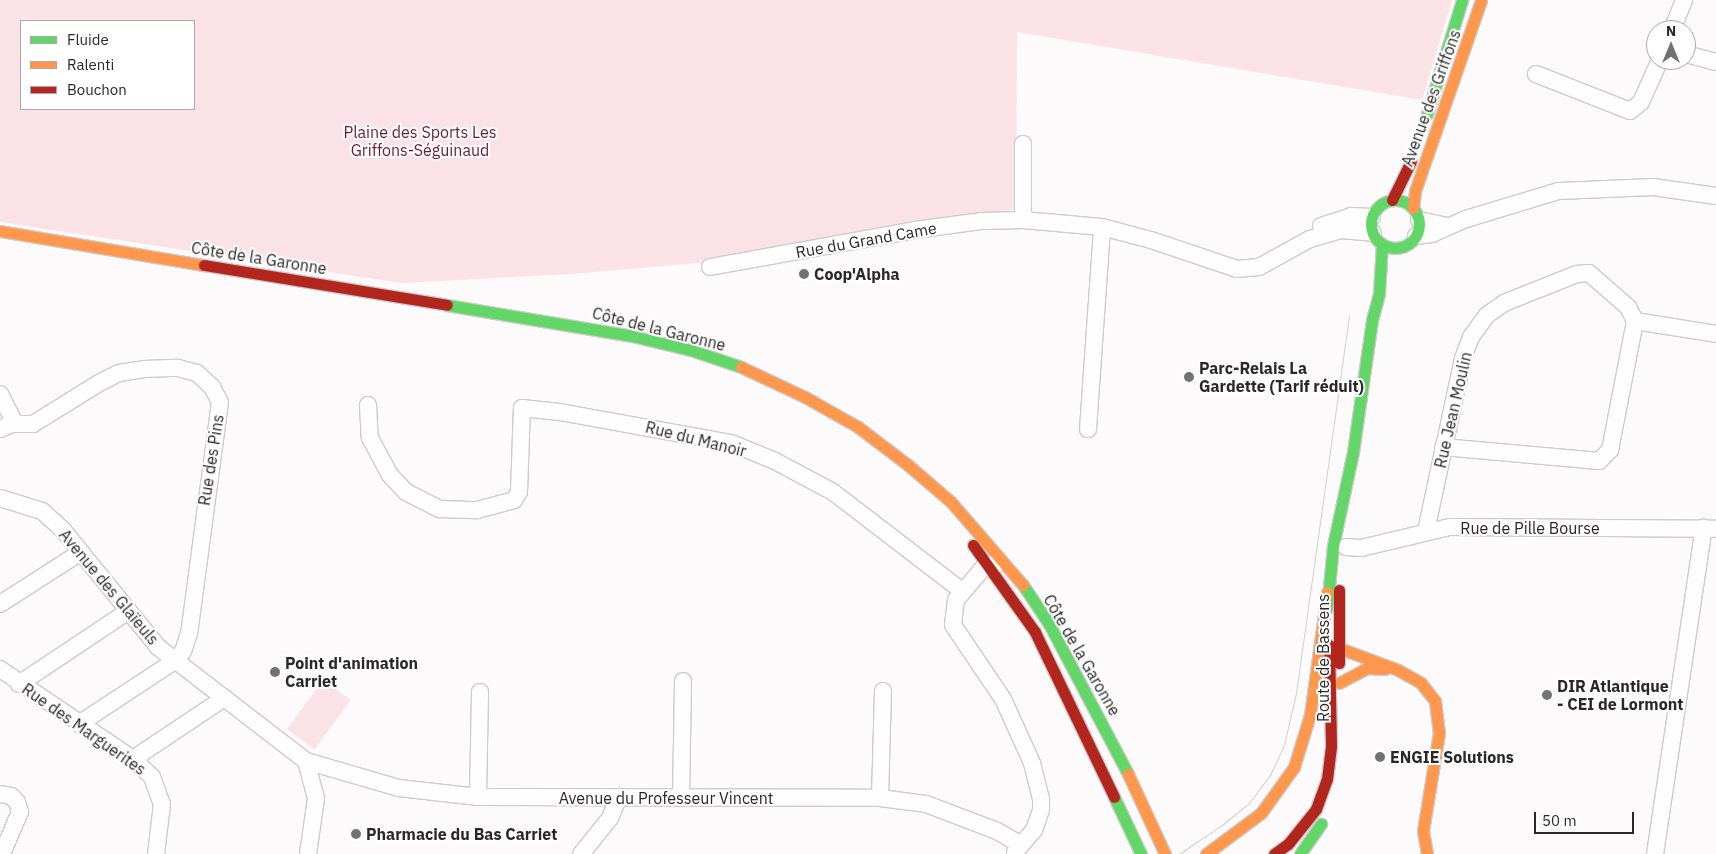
<!DOCTYPE html>
<html>
<head>
<meta charset="utf-8">
<style>
	body { margin:0 }
	#map { position:relative; width:1716px; height:854px; overflow:hidden; background:#fdfafb; font-family:"IBM Plex Sans",sans-serif }
	div>[style] { position:absolute }
	.green>* { inset:0; background:#fbe2e7; transform-origin:0 0 }
	.roads { filter:drop-shadow(1px 0 #cdcbcc) drop-shadow(-1px 0 #cdcbcc) drop-shadow(0 1px #cdcbcc) drop-shadow(0 -1px #cdcbcc) }
	.street>* { height:16px; margin:-8px; padding:0 8px; transform-origin:8px; border-radius:8px; background:#fffefe }
	.fast>* { height:11px; margin:-5.5px; padding:0 5.5px; transform-origin:5.5px; border-radius:5.5px; background:#63d668 }
	.fast>.ring { margin:-5.5px; padding:0; box-sizing:content-box; background:none; border:11px solid #63d668; border-radius:50% }
	.slow>* { height:11px; margin:-5.5px; padding:0 5.5px; transform-origin:5.5px; border-radius:5.5px; background:#ff974d }
	.jam>* { height:11px; margin:-5.5px; padding:0 5.5px; transform-origin:5.5px; border-radius:5.5px; background:#b3261e }
	.tram>* { height:1px; margin:-0.5px; padding:0 0.5px; transform-origin:0.5px; border-radius:0.5px; background:#cecece }
	.dots>* { width:14px; height:14px; translate:-50% -50%; box-sizing:border-box; border:2px solid #fff; border-radius:50% }
	span { translate:-50% -50%; white-space:nowrap; text-align:center; line-height:1.15; -webkit-text-stroke:4px #fff; paint-order:stroke }
	.street-label { font-size:16px; color:#292728 }
	.park-label { font-size:16px; color:#681d32 }
	.poi-label { font-size:16px; color:#292728; font-weight:700 }
	.left { translate:0 -50%; text-align:left }
	.legend { position:absolute; left:20px; top:20px; width:175px; height:90px; box-sizing:border-box; background:#fff; border:1px solid #a9a9a9; margin:0; padding:6px 9px; list-style:none; font-size:15px; color:#292728 }
	.legend li { display:flex; align-items:center; gap:10px; height:25px }
	.legend b { width:25px; border:1px solid #a9a9a9 }
	.north { position:absolute; left:1646px; top:20px; width:50px; height:50px; box-sizing:border-box; background:#fff; border:1px solid #a9a9a9; border-radius:50%; rotate:0deg; font-size:14px; font-weight:700; line-height:20px; text-align:center; color:#292728 }
	.north::after { content:''; display:block; margin:auto; width:18px; height:22px; background:#737172; clip-path:polygon(50% 0,100% 100%,50% 72%,0 100%) }
	.scale { position:absolute; left:1534px; top:812px; width:100px; height:22px; box-sizing:border-box; border:2px solid #292728; border-top:0; padding-left:6px; font-size:15px; line-height:18px; white-space:nowrap; color:#292728; -webkit-text-stroke:4px #fff; paint-order:stroke }
</style>
</head>
<body>
<div id="map">
	<div class="green">
		<div style="clip-path:polygon(evenodd,0 0,1452px 0,1422px 100px,1017px 32px,1016px 209px,709px 262px,572px 274px,401px 283px,0 222px,0 0,21px 21px,194px 21px,194px 109px,21px 109px,21px 21px)"></div>
		<div style="left:323px;top:680px;width:34px;height:61px;rotate:36deg"></div>
	</div>
	<div class="roads">
		<div class="street">
			<div style="left:1672px;top:30px;width:32px;rotate:-68deg"></div>
			<div style="left:1686px;top:54px;width:31px;rotate:15deg"></div>
			<div style="left:1536px;top:74px;width:101px;rotate:21.5deg"></div>
			<div style="left:1630px;top:111px;width:14px;rotate:-39deg"></div>
			<div style="left:1641px;top:102px;width:46px;rotate:-65.7deg"></div>
			<div style="left:1023px;top:144px;width:76px;rotate:90deg"></div>
			<div style="left:1419px;top:220px;width:30px;rotate:12deg"></div>
			<div style="left:1321px;top:226px;width:32px;rotate:-18deg"></div>
			<div style="left:1351px;top:216px;width:21px;rotate:3deg"></div>
			<div style="left:1416px;top:236px;width:16px;rotate:-7deg"></div>
			<div style="left:1432px;top:234px;width:37px;rotate:-24deg"></div>
			<div style="left:1466px;top:219px;width:97px;rotate:-16.8deg"></div>
			<div style="left:1559px;top:191px;width:94px;rotate:-2.4deg"></div>
			<div style="left:1653px;top:187px;width:64px;rotate:8.1deg"></div>
			<div style="left:710px;top:267px;width:208px;rotate:-10.2deg"></div>
			<div style="left:915px;top:230px;width:68px;rotate:-7.7deg"></div>
			<div style="left:982px;top:221px;width:41px;rotate:-1.4deg"></div>
			<div style="left:1023px;top:220px;width:79px;rotate:5.1deg"></div>
			<div style="left:1102px;top:227px;width:51px;rotate:14.9deg"></div>
			<div style="left:1151px;top:240px;width:91px;rotate:18.6deg"></div>
			<div style="left:1237px;top:269px;width:22px;rotate:-5deg"></div>
			<div style="left:1259px;top:267px;width:58px;rotate:-28.8deg"></div>
			<div style="left:1310px;top:239px;width:32px;rotate:-16deg"></div>
			<div style="left:1341px;top:230px;width:32px;rotate:5deg"></div>
			<div style="left:0;top:394px;width:27px;rotate:63deg"></div>
			<div style="left:12px;top:418px;width:6px;rotate:90deg"></div>
			<div style="left:12px;top:424px;width:13px;rotate:157deg"></div>
			<div style="left:368px;top:405px;width:33px;rotate:87deg"></div>
			<div style="left:370px;top:438px;width:42px;rotate:61.6deg"></div>
			<div style="left:390px;top:475px;width:23px;rotate:47deg"></div>
			<div style="left:406px;top:492px;width:38px;rotate:27deg"></div>
			<div style="left:440px;top:509px;width:37px;rotate:2deg"></div>
			<div style="left:477px;top:510px;width:38px;rotate:-15deg"></div>
			<div style="left:514px;top:500px;width:9px;rotate:-58deg"></div>
			<div style="left:519px;top:492px;width:84px;rotate:-88deg"></div>
			<div style="left:522px;top:408px;width:38px;rotate:6deg"></div>
			<div style="left:560px;top:412px;width:174px;rotate:10.3deg"></div>
			<div style="left:731px;top:443px;width:48px;rotate:22.2deg"></div>
			<div style="left:775px;top:461px;width:66px;rotate:28.1deg"></div>
			<div style="left:833px;top:492px;width:163px;rotate:37.5deg"></div>
			<div style="left:12px;top:424px;width:21px"></div>
			<div style="left:33px;top:424px;width:78px;rotate:-31.8deg"></div>
			<div style="left:99px;top:383px;width:22px;rotate:-27deg"></div>
			<div style="left:119px;top:373px;width:25px;rotate:-9deg"></div>
			<div style="left:144px;top:369px;width:34px;rotate:-2deg"></div>
			<div style="left:178px;top:368px;width:20px;rotate:15deg"></div>
			<div style="left:197px;top:373px;width:21px;rotate:43deg"></div>
			<div style="left:212px;top:387px;width:17px;rotate:62deg"></div>
			<div style="left:220px;top:402px;width:233px;rotate:97.6deg"></div>
			<div style="left:189px;top:633px;width:19px;rotate:108deg"></div>
			<div style="left:183px;top:651px;width:11px;rotate:128deg"></div>
			<div style="left:176px;top:660px;width:116px;rotate:146.6deg"></div>
			<div style="left:1088px;top:429px;width:202px;rotate:-86deg"></div>
			<div style="left:1443px;top:447px;width:157px;rotate:5.1deg"></div>
			<div style="left:1599px;top:461px;width:16px;rotate:-45deg"></div>
			<div style="left:1610px;top:450px;width:131px;rotate:-79deg"></div>
			<div style="left:0;top:498px;width:44px;rotate:17.2deg"></div>
			<div style="left:42px;top:511px;width:28px;rotate:42deg"></div>
			<div style="left:63px;top:530px;width:151px;rotate:50.9deg"></div>
			<div style="left:158px;top:647px;width:187px;rotate:37.6deg"></div>
			<div style="left:306px;top:761px;width:97px;rotate:16.2deg"></div>
			<div style="left:399px;top:788px;width:80px;rotate:6.5deg"></div>
			<div style="left:478px;top:797px;width:402px;rotate:0.1deg"></div>
			<div style="left:880px;top:798px;width:46px;rotate:7.4deg"></div>
			<div style="left:926px;top:804px;width:76px;rotate:20.8deg"></div>
			<div style="left:997px;top:831px;width:28px;rotate:30deg"></div>
			<div style="left:1426px;top:531px;width:177px;rotate:-77.9deg"></div>
			<div style="left:1463px;top:358px;width:22px;rotate:-69deg"></div>
			<div style="left:1471px;top:337px;width:27px;rotate:-54deg"></div>
			<div style="left:1487px;top:315px;width:21px;rotate:-35deg"></div>
			<div style="left:1504px;top:303px;width:79px;rotate:-21.7deg"></div>
			<div style="left:1577px;top:274px;width:12px;rotate:-5deg"></div>
			<div style="left:1589px;top:273px;width:52px;rotate:41.1deg"></div>
			<div style="left:1628px;top:307px;width:16px;rotate:63deg"></div>
			<div style="left:1635px;top:321px;width:82px;rotate:9.1deg"></div>
			<div style="left:1346px;top:547px;width:15px;rotate:4deg"></div>
			<div style="left:1361px;top:548px;width:91px;rotate:-13.3deg"></div>
			<div style="left:1450px;top:527px;width:266px;rotate:0.4deg"></div>
			<div style="left:996px;top:565px;width:8px;rotate:-173deg"></div>
			<div style="left:988px;top:564px;width:6px;rotate:141deg"></div>
			<div style="left:983px;top:568px;width:42px;rotate:130.2deg"></div>
			<div style="left:956px;top:600px;width:25px;rotate:97deg"></div>
			<div style="left:953px;top:625px;width:89px;rotate:56deg"></div>
			<div style="left:1003px;top:699px;width:70px;rotate:65.6deg"></div>
			<div style="left:1032px;top:763px;width:37px;rotate:76deg"></div>
			<div style="left:1041px;top:799px;width:11px;rotate:90deg"></div>
			<div style="left:1041px;top:810px;width:21px;rotate:109deg"></div>
			<div style="left:1034px;top:830px;width:29px;rotate:131deg"></div>
			<div style="left:0;top:604px;width:96px;rotate:-32.7deg"></div>
			<div style="left:0;top:669px;width:161px;rotate:34.1deg"></div>
			<div style="left:133px;top:759px;width:26px;rotate:43deg"></div>
			<div style="left:152px;top:777px;width:29px;rotate:70deg"></div>
			<div style="left:162px;top:804px;width:50px;rotate:96.8deg"></div>
			<div style="left:19px;top:684px;width:130px;rotate:-33.7deg"></div>
			<div style="left:133px;top:759px;width:110px;rotate:-33.8deg"></div>
			<div style="left:306px;top:761px;width:38px;rotate:75deg"></div>
			<div style="left:316px;top:798px;width:57px;rotate:98.1deg"></div>
			<div style="left:0;top:794px;width:11px;rotate:10deg"></div>
			<div style="left:11px;top:796px;width:8px;rotate:45deg"></div>
			<div style="left:17px;top:802px;width:10px;rotate:73deg"></div>
			<div style="left:20px;top:812px;width:46px;rotate:113.2deg"></div>
			<div style="left:478px;top:797px;width:105px;rotate:-88.9deg"></div>
			<div style="left:681px;top:798px;width:117px;rotate:-89deg"></div>
			<div style="left:880px;top:798px;width:107px;rotate:-88.4deg"></div>
			<div style="left:581px;top:854px;width:46px;rotate:-51.1deg"></div>
			<div style="left:610px;top:818px;width:23px;rotate:-67deg"></div>
			<div style="left:1655px;top:854px;width:330px;rotate:-81.5deg"></div>
		</div>
		<div class="fast">
			<div style="left:1427px;top:114px;width:119px;rotate:-72.9deg"></div>
			<div class="ring" style="left:1371px;top:200px;width:37px;height:37px"></div>
			<div style="left:447px;top:305px;width:188px;rotate:9.5deg"></div>
			<div style="left:632px;top:336px;width:61px;rotate:13.3deg"></div>
			<div style="left:691px;top:350px;width:53px;rotate:18.8deg"></div>
			<div style="left:1023px;top:585px;width:47px;rotate:56.3deg"></div>
			<div style="left:1049px;top:624px;width:170px;rotate:62.2deg"></div>
			<div style="left:1327px;top:608px;width:62px;rotate:-84.5deg"></div>
			<div style="left:1333px;top:546px;width:96px;rotate:-78deg"></div>
			<div style="left:1353px;top:452px;width:133px;rotate:-81.8deg"></div>
			<div style="left:1372px;top:320px;width:28px;rotate:-75deg"></div>
			<div style="left:1379px;top:293px;width:49px;rotate:-86.5deg"></div>
			<div style="left:1114px;top:797px;width:63px;rotate:64.7deg"></div>
			<div style="left:1300px;top:854px;width:37px;rotate:-55deg"></div>
		</div>
		<div class="slow">
			<div style="left:1413px;top:208px;width:17px;rotate:-83deg"></div>
			<div style="left:1415px;top:191px;width:202px;rotate:-70.9deg"></div>
			<div style="left:0;top:231px;width:207px;rotate:9.5deg"></div>
			<div style="left:741px;top:367px;width:71px;rotate:25.1deg"></div>
			<div style="left:805px;top:397px;width:61px;rotate:29.5deg"></div>
			<div style="left:858px;top:427px;width:63px;rotate:37.2deg"></div>
			<div style="left:908px;top:465px;width:57px;rotate:40.7deg"></div>
			<div style="left:951px;top:502px;width:110px;rotate:49.1deg"></div>
			<div style="left:1339px;top:648px;width:63px;rotate:20.4deg"></div>
			<div style="left:1398px;top:670px;width:26px;rotate:29deg"></div>
			<div style="left:1421px;top:683px;width:23px;rotate:52deg"></div>
			<div style="left:1435px;top:701px;width:32px;rotate:83deg"></div>
			<div style="left:1439px;top:733px;width:99px;rotate:99.3deg"></div>
			<div style="left:1423px;top:831px;width:23px;rotate:80deg"></div>
			<div style="left:1339px;top:683px;width:32px;rotate:-28deg"></div>
			<div style="left:1367px;top:668px;width:18px;rotate:3deg"></div>
			<div style="left:1128px;top:774px;width:88px;rotate:65.2deg"></div>
			<div style="left:1206px;top:854px;width:69px;rotate:-36.7deg"></div>
			<div style="left:1261px;top:813px;width:57px;rotate:-54.3deg"></div>
			<div style="left:1294px;top:767px;width:54px;rotate:-72.9deg"></div>
			<div style="left:1310px;top:715px;width:124px;rotate:-82.1deg"></div>
		</div>
		<div class="jam">
			<div style="left:1392px;top:200px;width:43px;rotate:-64deg"></div>
			<div style="left:204px;top:265px;width:246px;rotate:9.3deg"></div>
			<div style="left:973px;top:545px;width:107px;rotate:54.5deg"></div>
			<div style="left:1035px;top:632px;width:183px;rotate:64.4deg"></div>
			<div style="left:1339px;top:590px;width:73px;rotate:90deg"></div>
			<div style="left:1274px;top:854px;width:17px;rotate:-36deg"></div>
			<div style="left:1288px;top:844px;width:45px;rotate:-51.3deg"></div>
			<div style="left:1316px;top:809px;width:32px;rotate:-70deg"></div>
			<div style="left:1327px;top:779px;width:33px;rotate:-83deg"></div>
			<div style="left:1331px;top:746px;width:101px;rotate:-91.1deg"></div>
		</div>
	</div>
	<div class="tram">
		<div style="left:1179px;top:854px;width:52px;rotate:-34deg"></div>
		<div style="left:1222px;top:825px;width:35px;rotate:-39deg"></div>
		<div style="left:1249px;top:803px;width:35px;rotate:-53deg"></div>
		<div style="left:1270px;top:775px;width:33px;rotate:-65deg"></div>
		<div style="left:1284px;top:745px;width:53px;rotate:-77deg"></div>
		<div style="left:1296px;top:693px;width:381px;rotate:-82deg"></div>
	</div>
	<div class="dots">
		<div style="left:804px;top:274px;background:#737172"></div>
		<div style="left:1189px;top:377px;background:#737172"></div>
		<div style="left:275px;top:672px;background:#737172"></div>
		<div style="left:1547px;top:695px;background:#737172"></div>
		<div style="left:1380px;top:757px;background:#737172"></div>
		<div style="left:356px;top:834px;background:#737172"></div>
	</div>
	<div class="street-label">
		<span style="left:1431px;top:98px;rotate:-70deg">Avenue des Griffons</span>
		<span style="left:866px;top:240px;rotate:-10deg">Rue du Grand Came</span>
		<span style="left:259px;top:258px;rotate:9deg">Côte de la Garonne</span>
		<span style="left:659px;top:329px;rotate:14deg">Côte de la Garonne</span>
		<span style="left:1453px;top:410px;rotate:-77deg">Rue Jean Moulin</span>
		<span style="left:696px;top:439px;rotate:14deg">Rue du Manoir</span>
		<span style="left:211px;top:460px;rotate:-81deg">Rue des Pins</span>
		<span style="left:1530px;top:528px">Rue de Pille Bourse</span>
		<span style="left:109px;top:587px;rotate:50deg">Avenue des Glaïeuls</span>
		<span style="left:1082px;top:655px;rotate:60deg">Côte de la Garonne</span>
		<span style="left:1323px;top:658px;rotate:-90deg">Route de Bassens</span>
		<span style="left:84px;top:729px;rotate:35deg">Rue des Marguerites</span>
		<span style="left:666px;top:798px">Avenue du Professeur Vincent</span>
	</div>
	<div class="park-label">
		<span style="left:420px;top:141px">Plaine des Sports Les<br>Griffons-Séguinaud</span>
	</div>
	<div class="poi-label">
		<span class="left" style="left:814px;top:274px">Coop'Alpha</span>
		<span class="left" style="left:1199px;top:377px">Parc-Relais La<br>Gardette (Tarif réduit)</span>
		<span class="left" style="left:285px;top:672px">Point d'animation<br>Carriet</span>
		<span class="left" style="left:1557px;top:695px">DIR Atlantique<br>- CEI de Lormont</span>
		<span class="left" style="left:1390px;top:757px">ENGIE Solutions</span>
		<span class="left" style="left:366px;top:834px">Pharmacie du Bas Carriet</span>
	</div>
	<ul class="legend">
	<li><b style="height:6px;background:#63d668"></b>Fluide</li>
	<li><b style="height:6px;background:#ff974d"></b>Ralenti</li>
	<li><b style="height:6px;background:#b3261e"></b>Bouchon</li>
	</ul>
	<div class="north">N</div>
	<div class="scale">50 m</div>
</div>
</body>
</html>
